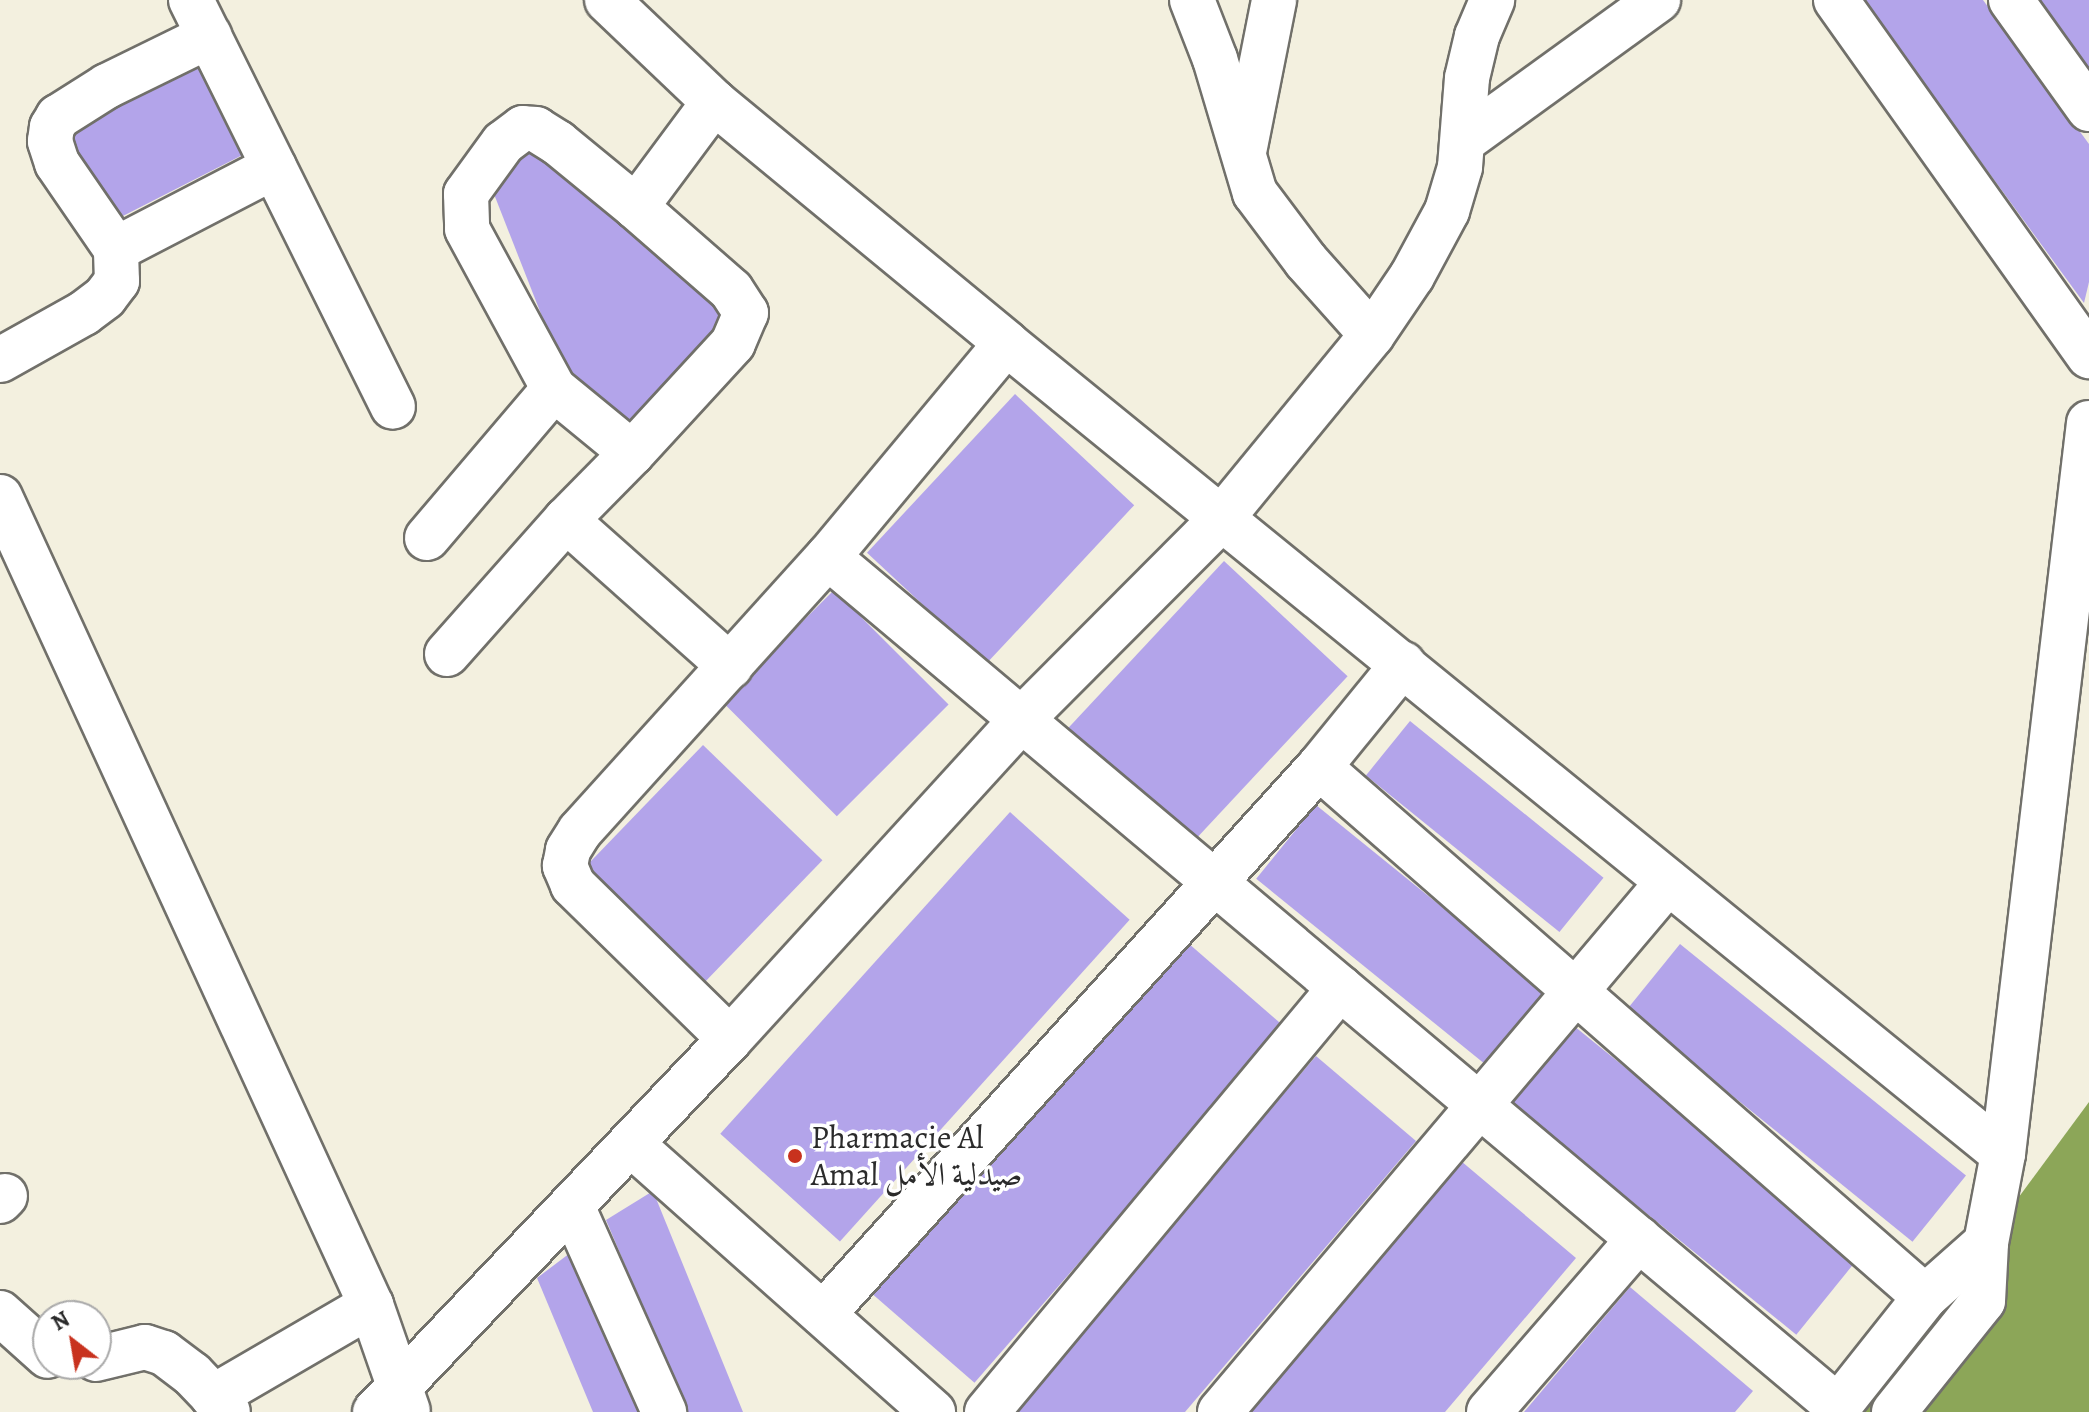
<!DOCTYPE html>
<html>
<head>
<meta charset="utf-8">
<style>
	body { margin:0 }
	#map { position:relative; width:2089px; height:1412px; overflow:hidden; background:#f3f0df; font-family:Alegreya,Amiri,serif }
	div>[style] { position:absolute }
	.forest>* { inset:0; background:#8ca658 }
	.building>* { inset:0; background:#b3a4ea; transform-origin:0 0 }
	.roads { filter:drop-shadow(2px 0 #71706a) drop-shadow(-2px 0 #71706a) drop-shadow(0 2px #71706a) drop-shadow(0 -2px #71706a) }
	.minor>* { height:44px; margin:-22px; padding:0 22px; transform-origin:22px; border-radius:22px; background:#fff }
	.dots>* { width:22px; height:22px; translate:-50% -50%; box-sizing:border-box; border:4px solid #fff; border-radius:50% }
	span { translate:-50% -50%; white-space:nowrap; text-align:center; line-height:1.15; -webkit-text-stroke:7px #fff; paint-order:stroke }
	.poi-label { font-size:32px; color:#2b2b2b }
	.left { translate:0 -50%; text-align:left }
	.north { position:absolute; left:32px; top:1300px; width:80px; height:80px; box-sizing:border-box; background:#fff; border:2px solid #aaa; border-radius:50%; rotate:329deg; font-size:22px; font-weight:700; line-height:32px; text-align:center; color:#2b2b2b }
	.north::after { content:''; display:block; margin:auto; width:28px; height:36px; background:#c8321e; clip-path:polygon(50% 0,100% 100%,50% 72%,0 100%) }
</style>
</head>
<body>
<div id="map">
	<div class="forest">
		<div style="clip-path:polygon(2089px 1102px,2089px 1412px,1860px 1412px)"></div>
	</div>
	<div class="building">
		<div style="clip-path:polygon(1863px 0,1983px 0,2089px 144px,2089px 282px,2084px 303px)"></div>
		<div style="clip-path:polygon(2023px 0,2089px 0,2089px 91px)"></div>
		<div style="left:204px;top:59px;width:103px;height:155px;rotate:63deg"></div>
		<div style="clip-path:polygon(530px 138px,735px 309px,637px 431px,563px 370px,492px 189px)"></div>
		<div style="left:1015px;top:394px;width:163px;height:217px;rotate:43deg"></div>
		<div style="left:1224px;top:561px;width:169px;height:228px;rotate:43deg"></div>
		<div style="left:834px;top:590px;width:162px;height:158px;rotate:45deg"></div>
		<div style="left:1410px;top:721px;width:249px;height:70px;rotate:39deg"></div>
		<div style="left:703px;top:745px;width:166px;height:173px;rotate:44deg"></div>
		<div style="left:1316px;top:805px;width:303px;height:95px;rotate:39deg"></div>
		<div style="left:1010px;top:812px;width:161px;height:433px;rotate:42deg"></div>
		<div style="left:1180px;top:936px;width:138px;height:472px;rotate:41deg"></div>
		<div style="left:1680px;top:944px;width:368px;height:85px;rotate:39deg"></div>
		<div style="left:1574px;top:1026px;width:367px;height:100px;rotate:39deg"></div>
		<div style="clip-path:polygon(1316px 1056px,1416px 1141px,1185px 1412px,1012px 1412px)"></div>
		<div style="clip-path:polygon(1461px 1161px,1576px 1258px,1445px 1412px,1247px 1412px)"></div>
		<div style="clip-path:polygon(653px 1191px,743px 1412px,687px 1412px,606px 1220px)"></div>
		<div style="clip-path:polygon(574px 1250px,643px 1412px,593px 1412px,537px 1278px)"></div>
		<div style="clip-path:polygon(1630px 1287px,1753px 1391px,1735px 1412px,1524px 1412px)"></div>
	</div>
	<div class="roads">
		<div class="minor">
			<div style="left:191px;top:0;width:454px;rotate:63.6deg"></div>
			<div style="left:607px;top:0;width:148px;rotate:43.6deg"></div>
			<div style="left:714px;top:102px;width:379px;rotate:39.5deg"></div>
			<div style="left:1006px;top:343px;width:1285px;rotate:39.13deg"></div>
			<div style="left:1192px;top:0;width:63px;rotate:68.7deg"></div>
			<div style="left:1215px;top:59px;width:140px;rotate:73.4deg"></div>
			<div style="left:1255px;top:193px;width:85px;rotate:53.1deg"></div>
			<div style="left:1306px;top:261px;width:99px;rotate:48.3deg"></div>
			<div style="left:1836px;top:0;width:437px;rotate:54.6deg"></div>
			<div style="left:2011px;top:0;width:134px;rotate:54.4deg"></div>
			<div style="left:1463px;top:141px;width:241px;rotate:-35.9deg"></div>
			<div style="left:1245px;top:147px;width:150px;rotate:-78.8deg"></div>
			<div style="left:636px;top:207px;width:131px;rotate:-53.4deg"></div>
			<div style="left:116px;top:249px;width:178px;rotate:-27.4deg"></div>
			<div style="left:0;top:360px;width:96px;rotate:-29.2deg"></div>
			<div style="left:84px;top:313px;width:26px;rotate:-37deg"></div>
			<div style="left:105px;top:297px;width:20px;rotate:-53deg"></div>
			<div style="left:117px;top:281px;width:32px;rotate:-92deg"></div>
			<div style="left:116px;top:249px;width:104px;rotate:-124.5deg"></div>
			<div style="left:57px;top:163px;width:23px;rotate:-108deg"></div>
			<div style="left:50px;top:141px;width:14px;rotate:-82deg"></div>
			<div style="left:52px;top:127px;width:12px;rotate:-59deg"></div>
			<div style="left:58px;top:117px;width:58px;rotate:-32.3deg"></div>
			<div style="left:107px;top:86px;width:114px;rotate:-26.1deg"></div>
			<div style="left:0;top:497px;width:889px;rotate:65.34deg"></div>
			<div style="left:371px;top:1305px;width:112px;rotate:70.8deg"></div>
			<div style="left:566px;top:520px;width:220px;rotate:41.7deg"></div>
			<div style="left:427px;top:538px;width:196px;rotate:-49.6deg"></div>
			<div style="left:828px;top:557px;width:1320px;rotate:40.08deg"></div>
			<div style="left:447px;top:654px;width:179px;rotate:-48.4deg"></div>
			<div style="left:566px;top:520px;width:94px;rotate:-45.4deg"></div>
			<div style="left:632px;top:453px;width:149px;rotate:-47.4deg"></div>
			<div style="left:733px;top:343px;width:33px;rotate:-67deg"></div>
			<div style="left:746px;top:313px;width:27px;rotate:-123deg"></div>
			<div style="left:731px;top:290px;width:126px;rotate:-138.9deg"></div>
			<div style="left:636px;top:207px;width:101px;rotate:-140.6deg"></div>
			<div style="left:558px;top:143px;width:26px;rotate:-148deg"></div>
			<div style="left:536px;top:129px;width:13px;rotate:-176deg"></div>
			<div style="left:523px;top:128px;width:25px;rotate:143deg"></div>
			<div style="left:503px;top:143px;width:63px;rotate:126deg"></div>
			<div style="left:466px;top:194px;width:35px;rotate:88deg"></div>
			<div style="left:467px;top:229px;width:182px;rotate:61.5deg"></div>
			<div style="left:554px;top:389px;width:101px;rotate:39.4deg"></div>
			<div style="left:1319px;top:767px;width:805px;rotate:41.17deg"></div>
			<div style="left:730px;top:1039px;width:220px;rotate:-135.6deg"></div>
			<div style="left:573px;top:885px;width:21px;rotate:-113deg"></div>
			<div style="left:565px;top:866px;width:16px;rotate:-79deg"></div>
			<div style="left:568px;top:850px;width:22px;rotate:-58deg"></div>
			<div style="left:580px;top:831px;width:370px;rotate:-47.9deg"></div>
			<div style="left:828px;top:557px;width:278px;rotate:-50.2deg"></div>
			<div style="left:631px;top:1144px;width:404px;rotate:41.6deg"></div>
			<div style="left:0;top:1201px;width:7px;rotate:-45deg"></div>
			<div style="left:572px;top:1206px;width:226px;rotate:65.9deg"></div>
			<div style="left:0;top:1313px;width:64px;rotate:41.9deg"></div>
			<div style="left:823px;top:1314px;width:738px;rotate:-47.8deg"></div>
			<div style="left:1319px;top:767px;width:133px;rotate:-50.8deg"></div>
			<div style="left:96px;top:1359px;width:50px;rotate:-13.8deg"></div>
			<div style="left:145px;top:1347px;width:20px;rotate:18deg"></div>
			<div style="left:164px;top:1353px;width:35px;rotate:37deg"></div>
			<div style="left:192px;top:1374px;width:52px;rotate:46.5deg"></div>
			<div style="left:213px;top:1397px;width:183px;rotate:-30.2deg"></div>
			<div style="left:375px;top:1412px;width:515px;rotate:-46.42deg"></div>
			<div style="left:730px;top:1039px;width:432px;rotate:-47.6deg"></div>
			<div style="left:1021px;top:720px;width:282px;rotate:-45.1deg"></div>
			<div style="left:1220px;top:520px;width:239px;rotate:-50.6deg"></div>
			<div style="left:1372px;top:335px;width:71px;rotate:-55.9deg"></div>
			<div style="left:1412px;top:276px;width:74px;rotate:-61.7deg"></div>
			<div style="left:1447px;top:211px;width:46px;rotate:-73.5deg"></div>
			<div style="left:1460px;top:167px;width:89px;rotate:-85.5deg"></div>
			<div style="left:1467px;top:78px;width:43px;rotate:-76.6deg"></div>
			<div style="left:1477px;top:36px;width:39px;rotate:-67deg"></div>
			<div style="left:987px;top:1412px;width:552px;rotate:-50.22deg"></div>
			<div style="left:1220px;top:1412px;width:694px;rotate:-49.79deg"></div>
			<div style="left:1489px;top:1412px;width:229px;rotate:-49.1deg"></div>
			<div style="left:1834px;top:1412px;width:147px;rotate:-51.6deg"></div>
			<div style="left:1925px;top:1297px;width:81px;rotate:-41.5deg"></div>
			<div style="left:1894px;top:1412px;width:142px;rotate:-51.3deg"></div>
			<div style="left:1983px;top:1301px;width:58px;rotate:-87deg"></div>
			<div style="left:1986px;top:1243px;width:91px;rotate:-79.2deg"></div>
			<div style="left:2003px;top:1154px;width:736px;rotate:-83.29deg"></div>
		</div>
	</div>
	<div class="dots">
		<div style="left:795px;top:1156px;background:#c8321e"></div>
	</div>
	<div class="poi-label">
		<span class="left" style="left:811px;top:1156px">Pharmacie Al<br>Amal صيدلية الأمل</span>
	</div>
	<div class="north">N</div>
</div>
</body>
</html>
